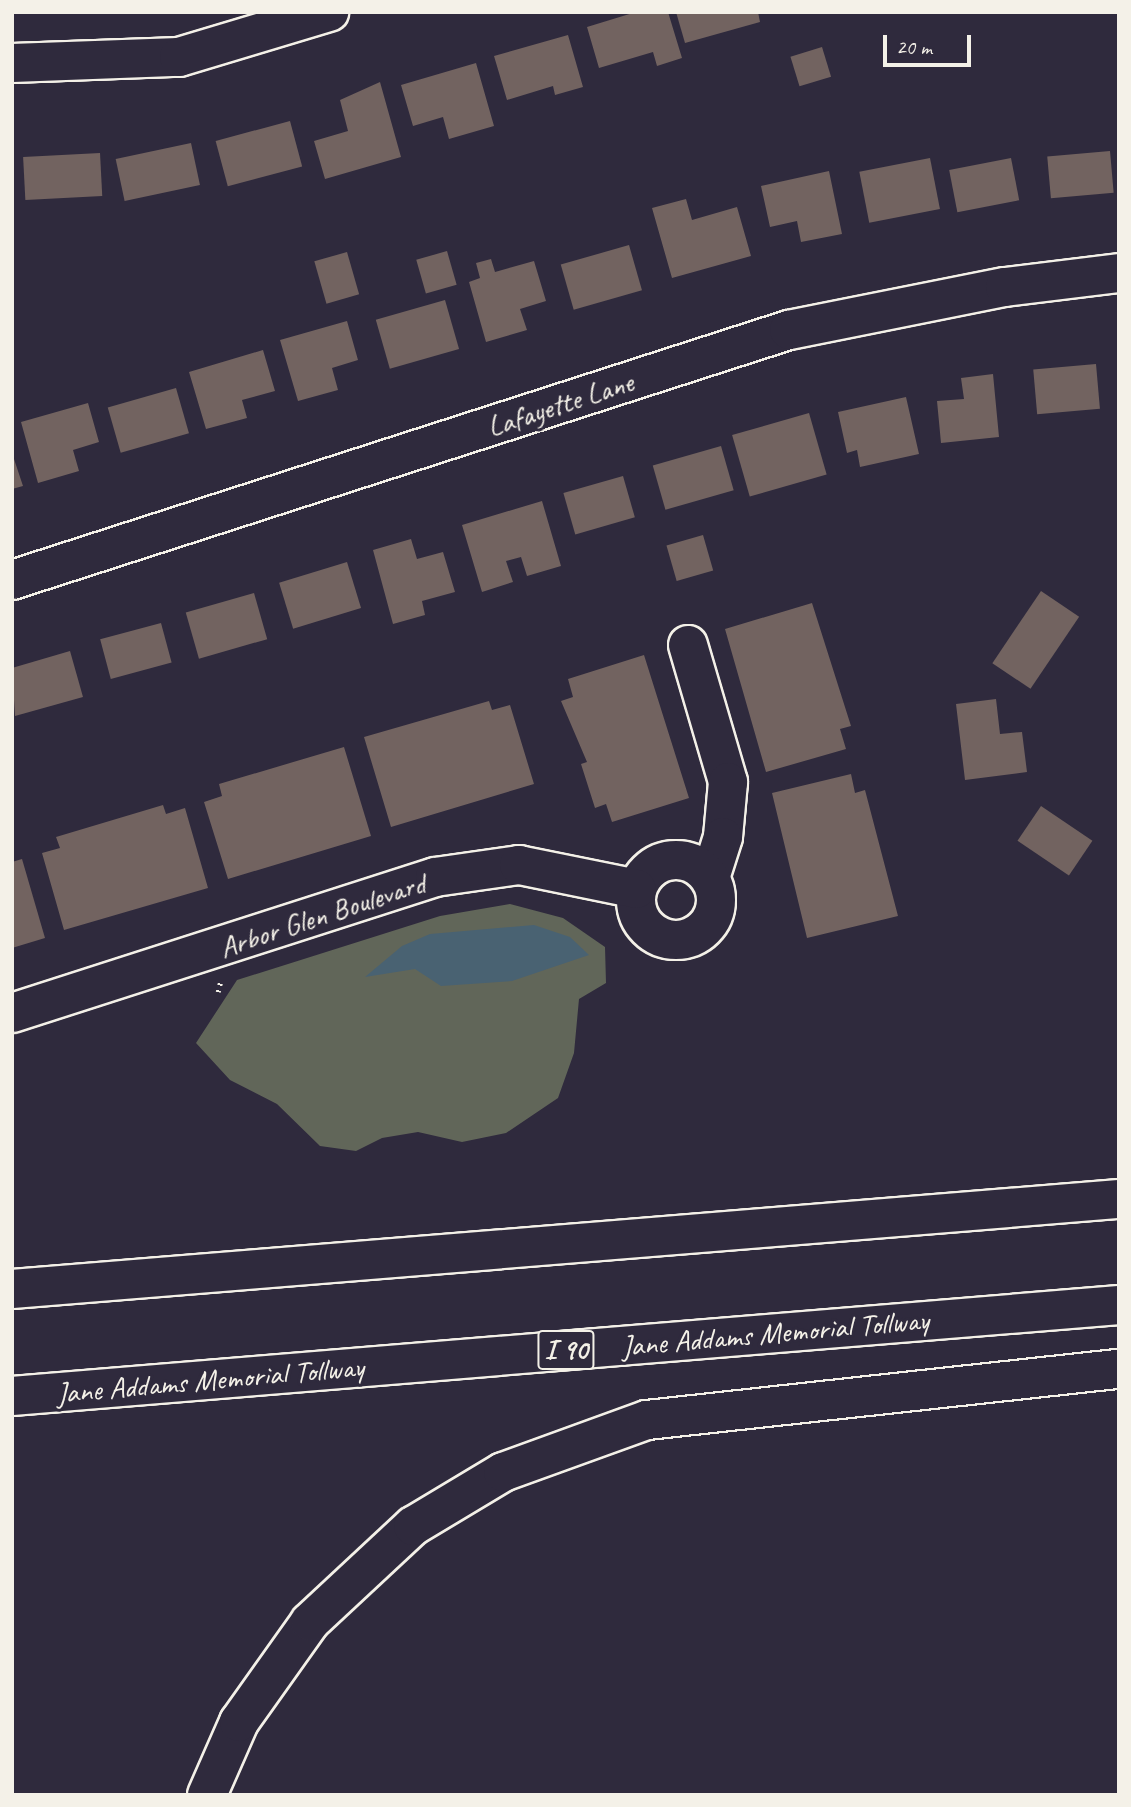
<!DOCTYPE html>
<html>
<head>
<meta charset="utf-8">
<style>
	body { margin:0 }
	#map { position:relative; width:1131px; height:1807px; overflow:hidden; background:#2f2a3d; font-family:Caveat,sans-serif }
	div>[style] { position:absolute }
	.green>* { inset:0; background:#616659 }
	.water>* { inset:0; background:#496272 }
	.building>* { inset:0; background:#726360; transform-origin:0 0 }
	.path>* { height:4.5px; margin-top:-2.25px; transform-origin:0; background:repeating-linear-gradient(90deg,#f4f1e8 0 2px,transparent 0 7px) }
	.roads { filter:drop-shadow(2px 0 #f4f1e8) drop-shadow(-2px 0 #f4f1e8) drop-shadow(0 2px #f4f1e8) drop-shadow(0 -2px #f4f1e8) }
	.minor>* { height:38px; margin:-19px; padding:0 19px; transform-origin:19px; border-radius:19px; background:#2f2a3d }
	.minor>.ring { margin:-19px; padding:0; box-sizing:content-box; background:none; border:38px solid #2f2a3d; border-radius:50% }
	.highway>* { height:38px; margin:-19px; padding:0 19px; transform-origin:19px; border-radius:19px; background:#2f2a3d }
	span { translate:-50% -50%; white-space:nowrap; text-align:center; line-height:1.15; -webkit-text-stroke:6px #2f2a3d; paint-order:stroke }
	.shield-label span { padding:2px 5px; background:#2f2a3d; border:2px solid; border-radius:5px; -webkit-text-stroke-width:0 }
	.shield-label { font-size:28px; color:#f4f1e8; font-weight:700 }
	.street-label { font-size:30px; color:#f4f1e8 }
	.frame { position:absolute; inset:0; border:14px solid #f4f1e8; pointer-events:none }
	.scale { position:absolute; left:883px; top:35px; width:88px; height:32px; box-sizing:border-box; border:4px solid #f4f1e8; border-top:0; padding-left:9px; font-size:21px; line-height:24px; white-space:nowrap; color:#f4f1e8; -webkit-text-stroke:5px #2f2a3d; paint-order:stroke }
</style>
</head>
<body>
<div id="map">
	<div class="green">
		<div style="clip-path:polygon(510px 904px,563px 918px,605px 947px,606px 983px,579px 999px,574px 1053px,558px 1098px,506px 1133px,462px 1142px,418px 1132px,382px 1138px,356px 1151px,320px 1146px,277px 1104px,230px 1080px,196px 1043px,237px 980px,440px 916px)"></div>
	</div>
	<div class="water">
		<div style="clip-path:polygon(534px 925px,570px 937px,589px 955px,512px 981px,441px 986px,415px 969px,365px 977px,402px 946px,430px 934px)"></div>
	</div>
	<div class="building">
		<div style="clip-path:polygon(636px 12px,668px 12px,682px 58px,657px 66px,653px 52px,599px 68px,587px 27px)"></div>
		<div style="clip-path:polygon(676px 12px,758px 12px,760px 22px,685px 43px)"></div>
		<div style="clip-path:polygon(568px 35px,583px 87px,555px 95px,553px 86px,507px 100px,494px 56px)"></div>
		<div style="left:822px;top:47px;width:31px;height:33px;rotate:73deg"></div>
		<div style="clip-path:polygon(476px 63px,494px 126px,449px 139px,443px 117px,413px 126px,401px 85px)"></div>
		<div style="clip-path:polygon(380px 82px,401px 157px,325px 179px,314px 141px,348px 131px,340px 100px)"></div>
		<div style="left:290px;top:121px;width:47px;height:77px;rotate:75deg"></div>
		<div style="left:191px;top:143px;width:43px;height:77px;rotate:78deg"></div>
		<div style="left:1110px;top:151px;width:42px;height:63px;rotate:85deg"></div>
		<div style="left:100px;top:153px;width:43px;height:77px;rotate:87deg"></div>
		<div style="left:930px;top:158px;width:52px;height:72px;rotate:79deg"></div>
		<div style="left:1011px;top:158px;width:43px;height:63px;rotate:79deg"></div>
		<div style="clip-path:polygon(829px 171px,842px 234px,801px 242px,797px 221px,770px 227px,761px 186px)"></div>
		<div style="clip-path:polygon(686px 199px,692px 220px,737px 207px,751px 256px,672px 278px,652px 208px)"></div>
		<div style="left:629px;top:245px;width:47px;height:71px;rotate:74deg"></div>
		<div style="left:447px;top:251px;width:35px;height:32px;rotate:74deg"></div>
		<div style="left:347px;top:252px;width:44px;height:34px;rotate:74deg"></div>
		<div style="clip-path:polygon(491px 259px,495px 272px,534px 261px,546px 301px,520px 309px,527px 330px,486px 342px,469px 282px,480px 278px,476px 263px)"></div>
		<div style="left:445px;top:300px;width:51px;height:72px;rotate:74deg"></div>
		<div style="clip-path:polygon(347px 321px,358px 360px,332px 368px,338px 390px,298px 401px,280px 340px)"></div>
		<div style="clip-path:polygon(263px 350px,275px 391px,242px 400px,247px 418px,206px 429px,189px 372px)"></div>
		<div style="left:1096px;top:364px;width:45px;height:63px;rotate:85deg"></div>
		<div style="clip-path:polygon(993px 374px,999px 437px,941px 443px,937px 401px,964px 399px,961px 378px)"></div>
		<div style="left:176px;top:388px;width:47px;height:71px;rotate:74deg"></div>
		<div style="clip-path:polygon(906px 397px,919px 454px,860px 467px,857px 450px,847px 453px,838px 412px)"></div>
		<div style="clip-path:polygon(88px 403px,99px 442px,73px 450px,79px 471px,38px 483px,21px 422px)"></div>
		<div style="left:809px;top:413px;width:64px;height:80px;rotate:74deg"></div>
		<div style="left:721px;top:446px;width:46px;height:71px;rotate:74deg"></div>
		<div style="clip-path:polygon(12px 453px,23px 486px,12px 489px)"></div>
		<div style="left:623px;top:476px;width:43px;height:62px;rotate:74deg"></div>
		<div style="clip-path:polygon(542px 501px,561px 566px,527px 576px,521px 557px,506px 561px,513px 582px,482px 592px,462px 525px)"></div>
		<div style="left:703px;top:535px;width:37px;height:38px;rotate:74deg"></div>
		<div style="clip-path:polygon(411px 539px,417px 559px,443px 552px,455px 592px,422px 601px,425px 615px,393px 624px,373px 550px)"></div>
		<div style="left:347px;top:562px;width:48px;height:71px;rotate:73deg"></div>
		<div style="left:1041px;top:591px;width:46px;height:87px;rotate:34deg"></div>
		<div style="left:254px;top:593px;width:48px;height:71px;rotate:74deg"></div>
		<div style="clip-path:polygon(812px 603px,851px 726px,840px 729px,846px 749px,766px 772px,725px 629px)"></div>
		<div style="left:161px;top:623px;width:41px;height:63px;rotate:75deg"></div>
		<div style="clip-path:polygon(70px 651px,83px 697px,15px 716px,12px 668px)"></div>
		<div style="clip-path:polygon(644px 655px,689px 798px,612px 822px,606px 804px,595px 808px,581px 764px,587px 762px,561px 701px,573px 697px,568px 679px)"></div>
		<div style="clip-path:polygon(996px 699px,1000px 734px,1022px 732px,1027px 772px,965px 780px,956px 704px)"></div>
		<div style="clip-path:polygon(489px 701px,492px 710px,510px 705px,534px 784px,391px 827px,364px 737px)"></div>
		<div style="clip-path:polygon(344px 747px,371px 836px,228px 879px,204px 802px,222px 796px,219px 784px)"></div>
		<div style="clip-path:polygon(851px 774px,855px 793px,865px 790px,898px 916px,807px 938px,772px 793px)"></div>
		<div style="clip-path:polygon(163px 805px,166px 814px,185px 808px,208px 888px,64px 930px,42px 853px,60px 848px,56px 837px)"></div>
		<div style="left:1041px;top:806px;width:62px;height:42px;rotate:34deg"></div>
		<div style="clip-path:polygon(22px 859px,45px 938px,12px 948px,12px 862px)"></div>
	</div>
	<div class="path">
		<div style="left:218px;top:992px;width:13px;rotate:-77deg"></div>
	</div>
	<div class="roads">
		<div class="minor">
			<div style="left:12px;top:63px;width:167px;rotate:-2.1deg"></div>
			<div style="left:179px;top:57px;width:157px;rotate:-16.7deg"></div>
			<div style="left:12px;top:580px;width:816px;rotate:-17.84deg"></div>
			<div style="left:789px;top:330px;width:220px;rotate:-11.3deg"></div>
			<div style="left:1005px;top:287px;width:115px;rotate:-7deg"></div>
			<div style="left:688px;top:645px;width:143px;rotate:73.7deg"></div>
			<div style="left:728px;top:782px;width:55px;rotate:95.2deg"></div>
			<div style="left:723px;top:837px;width:43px;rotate:107.6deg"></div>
			<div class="ring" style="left:636px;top:860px;width:42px;height:42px"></div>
			<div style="left:12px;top:1013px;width:444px;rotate:-17.8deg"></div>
			<div style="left:435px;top:877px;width:85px;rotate:-8.1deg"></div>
			<div style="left:519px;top:865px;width:120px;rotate:11.5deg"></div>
		</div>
		<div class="highway">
			<div style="left:12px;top:1289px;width:1111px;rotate:-4.65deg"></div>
			<div style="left:12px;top:1396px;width:1111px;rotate:-4.7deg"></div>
			<div style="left:207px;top:1795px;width:80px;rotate:-66.3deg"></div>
			<div style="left:239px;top:1722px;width:123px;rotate:-54.6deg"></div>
			<div style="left:310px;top:1622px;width:141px;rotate:-43deg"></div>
			<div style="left:413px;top:1526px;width:105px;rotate:-31deg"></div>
			<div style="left:503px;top:1472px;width:153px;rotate:-19.9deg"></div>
			<div style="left:647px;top:1420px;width:475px;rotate:-6.2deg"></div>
		</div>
	</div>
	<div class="shield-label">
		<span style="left:566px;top:1350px">I 90</span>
	</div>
	<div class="street-label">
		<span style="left:560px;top:404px;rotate:-18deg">Lafayette Lane</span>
		<span style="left:322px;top:915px;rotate:-18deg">Arbor Glen Boulevard</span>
		<span style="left:775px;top:1333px;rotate:-5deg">Jane Addams Memorial Tollway</span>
		<span style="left:210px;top:1380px;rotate:-5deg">Jane Addams Memorial Tollway</span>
	</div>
	<div class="frame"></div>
	<div class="scale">20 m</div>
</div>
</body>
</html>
